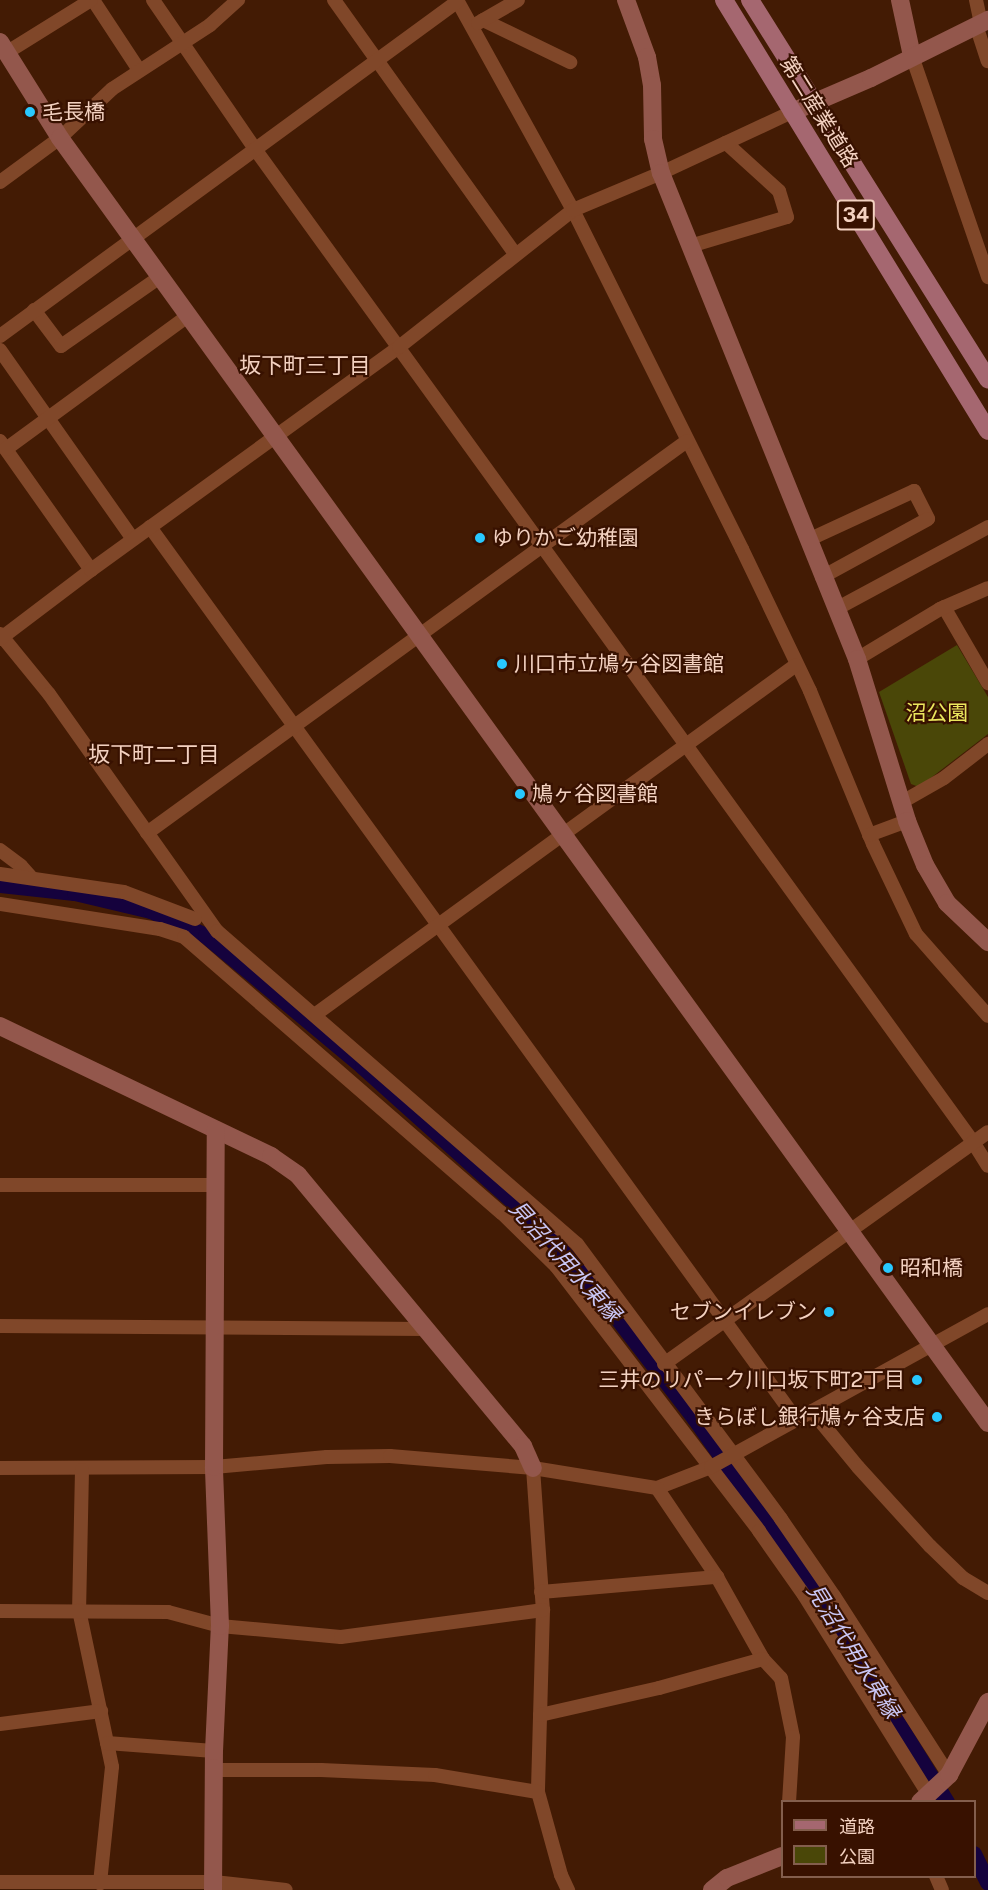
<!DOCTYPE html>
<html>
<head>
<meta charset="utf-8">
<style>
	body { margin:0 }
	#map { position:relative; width:988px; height:1890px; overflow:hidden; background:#431b04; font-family:"Public Sans","Noto Sans JP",sans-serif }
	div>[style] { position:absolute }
	.green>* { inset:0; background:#4a4708 }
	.canal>* { height:16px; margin:-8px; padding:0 8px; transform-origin:8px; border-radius:8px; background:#15023d }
	.street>* { height:14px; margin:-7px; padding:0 7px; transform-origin:7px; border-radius:7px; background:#804729 }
	.secondary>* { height:18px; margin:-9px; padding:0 9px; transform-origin:9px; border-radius:9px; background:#93574c }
	.primary>* { height:18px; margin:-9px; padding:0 9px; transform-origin:9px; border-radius:9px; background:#a56770 }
	.dots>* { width:16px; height:16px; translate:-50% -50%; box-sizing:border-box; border:3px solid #381100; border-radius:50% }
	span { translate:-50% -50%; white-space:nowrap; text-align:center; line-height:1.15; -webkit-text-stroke:4.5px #381100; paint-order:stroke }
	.shield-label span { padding:2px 4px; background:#381100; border:2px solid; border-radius:4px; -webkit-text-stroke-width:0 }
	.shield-label { font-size:20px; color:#f3d1c0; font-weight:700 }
	.poi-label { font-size:21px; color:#f3d1c0 }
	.left { translate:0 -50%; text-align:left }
	.right { translate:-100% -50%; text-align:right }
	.street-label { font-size:21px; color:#f3d1c0 }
	.park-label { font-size:21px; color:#ebe75d }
	.neighbourhood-label { font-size:22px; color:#f3d1c0 }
	.water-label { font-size:22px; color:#c9c6f4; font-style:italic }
	.legend { position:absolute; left:781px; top:1800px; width:195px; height:78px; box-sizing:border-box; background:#381100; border:2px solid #835e4d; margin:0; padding:8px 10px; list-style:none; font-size:18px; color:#f3d1c0 }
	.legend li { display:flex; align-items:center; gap:12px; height:30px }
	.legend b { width:30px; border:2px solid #835e4d }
</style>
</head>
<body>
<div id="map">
	<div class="green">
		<div style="clip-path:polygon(957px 645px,988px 697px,988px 734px,919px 787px,911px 784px,879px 692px)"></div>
	</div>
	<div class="canal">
		<div style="left:0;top:885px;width:75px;rotate:6.1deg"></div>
		<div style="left:75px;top:893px;width:78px;rotate:13.3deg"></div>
		<div style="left:151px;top:911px;width:60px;rotate:24.4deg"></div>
		<div style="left:206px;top:936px;width:204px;rotate:39.8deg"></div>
		<div style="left:363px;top:1067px;width:234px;rotate:41.9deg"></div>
		<div style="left:537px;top:1223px;width:81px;rotate:48.5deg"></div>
		<div style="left:591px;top:1284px;width:170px;rotate:52.4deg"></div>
		<div style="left:695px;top:1419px;width:221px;rotate:54.9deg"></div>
		<div style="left:822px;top:1600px;width:238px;rotate:58.3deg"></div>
		<div style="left:974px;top:1854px;width:32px;rotate:64deg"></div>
	</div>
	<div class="street">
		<div style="left:93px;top:0;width:84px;rotate:56.7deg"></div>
		<div style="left:153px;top:0;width:181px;rotate:55.6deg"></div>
		<div style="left:255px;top:149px;width:1225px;rotate:54.13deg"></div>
		<div style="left:973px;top:1142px;width:28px;rotate:58deg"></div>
		<div style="left:334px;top:0;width:312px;rotate:54.5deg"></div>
		<div style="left:457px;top:0;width:240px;rotate:61.1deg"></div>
		<div style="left:573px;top:210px;width:379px;rotate:63.5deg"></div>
		<div style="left:742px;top:549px;width:157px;rotate:64.4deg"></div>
		<div style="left:810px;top:691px;width:165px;rotate:67.6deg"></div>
		<div style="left:873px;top:844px;width:100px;rotate:64.5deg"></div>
		<div style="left:916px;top:934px;width:109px;rotate:48.7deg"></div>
		<div style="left:976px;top:0;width:24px;rotate:78deg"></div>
		<div style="left:483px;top:20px;width:97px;rotate:25.8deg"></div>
		<div style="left:478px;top:23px;width:46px;rotate:-29.9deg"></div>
		<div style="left:976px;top:25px;width:38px;rotate:72deg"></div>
		<div style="left:6px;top:53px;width:100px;rotate:-31.9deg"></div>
		<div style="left:912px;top:56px;width:234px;rotate:71deg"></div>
		<div style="left:0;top:182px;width:74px;rotate:-36.3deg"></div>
		<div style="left:60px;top:138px;width:71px;rotate:-43.3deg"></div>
		<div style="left:112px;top:89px;width:117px;rotate:-33.1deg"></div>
		<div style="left:210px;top:25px;width:38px;rotate:-42deg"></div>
		<div style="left:690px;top:246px;width:101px;rotate:-16.6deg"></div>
		<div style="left:787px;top:217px;width:27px;rotate:-107deg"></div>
		<div style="left:779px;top:191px;width:72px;rotate:-137.8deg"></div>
		<div style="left:34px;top:310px;width:45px;rotate:53.1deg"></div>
		<div style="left:61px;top:346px;width:121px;rotate:-34.9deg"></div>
		<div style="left:0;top:336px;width:567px;rotate:-36.18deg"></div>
		<div style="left:0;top:350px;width:231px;rotate:54.9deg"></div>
		<div style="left:0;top:441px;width:158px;rotate:54.8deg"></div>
		<div style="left:6px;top:449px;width:225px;rotate:-36.2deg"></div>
		<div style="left:150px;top:527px;width:1101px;rotate:54.09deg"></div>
		<div style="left:808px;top:540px;width:117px;rotate:-24.8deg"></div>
		<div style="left:914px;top:491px;width:31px;rotate:63deg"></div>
		<div style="left:928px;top:519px;width:121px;rotate:151.3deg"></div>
		<div style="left:944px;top:607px;width:88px;rotate:59.9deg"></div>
		<div style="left:836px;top:609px;width:173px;rotate:-28.3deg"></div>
		<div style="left:0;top:634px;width:77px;rotate:50.8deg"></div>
		<div style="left:49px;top:694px;width:291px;rotate:54.7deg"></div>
		<div style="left:217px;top:931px;width:477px;rotate:41deg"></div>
		<div style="left:577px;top:1244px;width:342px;rotate:53.4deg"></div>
		<div style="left:781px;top:1519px;width:93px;rotate:55.5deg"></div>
		<div style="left:834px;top:1596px;width:213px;rotate:57.3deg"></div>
		<div style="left:0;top:639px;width:114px;rotate:-37.2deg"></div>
		<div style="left:91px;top:570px;width:380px;rotate:-35.9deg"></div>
		<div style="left:399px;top:347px;width:221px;rotate:-38.2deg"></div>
		<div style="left:573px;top:210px;width:95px;rotate:-22.8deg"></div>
		<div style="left:661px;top:173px;width:145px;rotate:-25deg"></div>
		<div style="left:857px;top:659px;width:97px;rotate:-31.1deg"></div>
		<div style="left:940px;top:609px;width:52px;rotate:-23.6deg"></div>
		<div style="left:902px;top:802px;width:48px;rotate:-29.7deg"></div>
		<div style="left:944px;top:778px;width:56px;rotate:-37.7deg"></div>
		<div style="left:147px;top:833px;width:667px;rotate:-35.98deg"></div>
		<div style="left:869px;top:835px;width:40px;rotate:-20.2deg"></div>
		<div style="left:0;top:850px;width:26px;rotate:37deg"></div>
		<div style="left:21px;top:866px;width:15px;rotate:48deg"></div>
		<div style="left:0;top:874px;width:125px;rotate:8.3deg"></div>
		<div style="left:124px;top:892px;width:76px;rotate:20.8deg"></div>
		<div style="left:0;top:904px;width:162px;rotate:8.9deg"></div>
		<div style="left:160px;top:929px;width:25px;rotate:18deg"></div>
		<div style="left:184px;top:937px;width:421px;rotate:41deg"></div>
		<div style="left:502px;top:1213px;width:76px;rotate:44.5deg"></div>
		<div style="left:556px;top:1266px;width:334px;rotate:52.5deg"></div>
		<div style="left:759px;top:1531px;width:78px;rotate:54.9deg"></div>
		<div style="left:804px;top:1595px;width:236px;rotate:58deg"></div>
		<div style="left:316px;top:1014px;width:593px;rotate:-36.02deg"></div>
		<div style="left:0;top:1185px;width:216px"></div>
		<div style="left:0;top:1326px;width:425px;rotate:0.4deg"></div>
		<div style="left:664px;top:1364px;width:398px;rotate:-35.6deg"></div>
		<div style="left:812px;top:1411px;width:72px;rotate:50.6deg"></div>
		<div style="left:858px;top:1467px;width:107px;rotate:47.7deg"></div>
		<div style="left:930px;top:1546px;width:46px;rotate:44.1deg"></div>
		<div style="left:963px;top:1578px;width:29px;rotate:31deg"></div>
		<div style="left:0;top:1468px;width:214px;rotate:-0.3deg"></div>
		<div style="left:214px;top:1467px;width:113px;rotate:-5.1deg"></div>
		<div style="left:327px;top:1457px;width:63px;rotate:-0.9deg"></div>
		<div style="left:390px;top:1456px;width:144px;rotate:4.8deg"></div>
		<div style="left:533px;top:1468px;width:126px;rotate:9.2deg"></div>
		<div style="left:657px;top:1488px;width:58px;rotate:-21.3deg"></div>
		<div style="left:711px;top:1467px;width:316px;rotate:-28.9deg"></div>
		<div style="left:533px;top:1468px;width:142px;rotate:86deg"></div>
		<div style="left:543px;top:1610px;width:182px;rotate:91.6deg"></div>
		<div style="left:538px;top:1792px;width:86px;rotate:74.5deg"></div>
		<div style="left:561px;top:1875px;width:17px;rotate:65deg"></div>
		<div style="left:82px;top:1470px;width:140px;rotate:91.2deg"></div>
		<div style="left:79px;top:1610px;width:160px;rotate:78.1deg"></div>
		<div style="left:112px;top:1767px;width:117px;rotate:95.9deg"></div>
		<div style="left:657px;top:1488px;width:107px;rotate:56deg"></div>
		<div style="left:717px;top:1577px;width:94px;rotate:60.7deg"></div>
		<div style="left:763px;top:1659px;width:26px;rotate:47deg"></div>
		<div style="left:781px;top:1678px;width:60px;rotate:78.5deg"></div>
		<div style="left:793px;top:1737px;width:65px;rotate:93.5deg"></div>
		<div style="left:541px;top:1592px;width:177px;rotate:-4.9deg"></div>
		<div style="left:0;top:1611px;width:168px;rotate:0.3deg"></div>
		<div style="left:168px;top:1612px;width:54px;rotate:15.1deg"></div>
		<div style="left:220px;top:1626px;width:121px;rotate:5.2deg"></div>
		<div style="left:341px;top:1637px;width:204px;rotate:-7.6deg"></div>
		<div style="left:540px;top:1715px;width:122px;rotate:-12.8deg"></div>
		<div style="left:659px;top:1688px;width:108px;rotate:-15.6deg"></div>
		<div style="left:0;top:1724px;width:102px;rotate:-7.3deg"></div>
		<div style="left:107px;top:1743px;width:107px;rotate:4.3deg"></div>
		<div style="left:214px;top:1770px;width:107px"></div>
		<div style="left:321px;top:1770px;width:114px;rotate:2.5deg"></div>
		<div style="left:435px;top:1775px;width:104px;rotate:9.4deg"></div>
		<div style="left:936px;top:1876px;width:15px;rotate:67deg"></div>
		<div style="left:0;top:1882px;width:214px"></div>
		<div style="left:214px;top:1882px;width:72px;rotate:6.3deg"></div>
	</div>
	<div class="secondary">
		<div style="left:626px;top:0;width:61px;rotate:69.8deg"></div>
		<div style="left:647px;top:57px;width:28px;rotate:80deg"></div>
		<div style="left:652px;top:85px;width:54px;rotate:88.9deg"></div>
		<div style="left:653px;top:139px;width:35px;rotate:77deg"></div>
		<div style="left:661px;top:173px;width:524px;rotate:68.04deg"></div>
		<div style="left:857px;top:659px;width:170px;rotate:72.8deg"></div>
		<div style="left:907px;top:821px;width:48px;rotate:67.8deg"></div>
		<div style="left:925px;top:865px;width:44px;rotate:59.9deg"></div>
		<div style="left:947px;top:903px;width:57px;rotate:43.6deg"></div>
		<div style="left:900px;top:0;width:57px;rotate:77.9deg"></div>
		<div style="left:0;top:42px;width:113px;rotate:58deg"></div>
		<div style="left:60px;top:138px;width:1585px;rotate:54.16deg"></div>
		<div style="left:792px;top:112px;width:86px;rotate:-23.3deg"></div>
		<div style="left:871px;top:78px;width:131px;rotate:-26.4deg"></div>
		<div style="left:0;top:1026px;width:301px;rotate:25.6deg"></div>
		<div style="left:271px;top:1156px;width:33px;rotate:35deg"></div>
		<div style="left:298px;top:1175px;width:352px;rotate:50.3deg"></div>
		<div style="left:523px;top:1446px;width:24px;rotate:66deg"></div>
		<div style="left:920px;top:1802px;width:40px;rotate:-43deg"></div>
		<div style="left:949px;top:1775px;width:83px;rotate:-61.9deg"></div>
		<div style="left:213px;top:1890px;width:139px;rotate:-89.6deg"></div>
		<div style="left:214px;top:1751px;width:125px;rotate:-87.3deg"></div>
		<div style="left:220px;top:1626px;width:159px;rotate:-92.2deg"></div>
		<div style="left:214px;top:1467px;width:337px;rotate:-89.7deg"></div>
		<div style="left:712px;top:1890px;width:19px;rotate:-39deg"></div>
		<div style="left:727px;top:1878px;width:59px;rotate:-21.8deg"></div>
	</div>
	<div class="primary">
		<div style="left:724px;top:0;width:505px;rotate:58.51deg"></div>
		<div style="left:750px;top:0;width:448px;rotate:57.9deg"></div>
	</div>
	<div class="dots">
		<div style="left:30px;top:112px;background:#28c8ff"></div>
		<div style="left:480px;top:538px;background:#28c8ff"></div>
		<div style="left:502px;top:664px;background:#28c8ff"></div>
		<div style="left:520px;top:794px;background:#28c8ff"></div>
		<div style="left:888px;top:1268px;background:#28c8ff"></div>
		<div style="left:829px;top:1312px;background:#28c8ff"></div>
		<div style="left:917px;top:1380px;background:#28c8ff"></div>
		<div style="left:937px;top:1417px;background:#28c8ff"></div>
	</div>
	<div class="shield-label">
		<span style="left:856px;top:215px">34</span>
	</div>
	<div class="poi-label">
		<span class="left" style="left:42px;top:112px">毛長橋</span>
		<span class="left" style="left:492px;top:538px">ゆりかご幼稚園</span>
		<span class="left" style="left:514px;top:664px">川口市立鳩ヶ谷図書館</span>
		<span class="left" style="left:532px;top:794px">鳩ヶ谷図書館</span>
		<span class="left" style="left:900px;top:1268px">昭和橋</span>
		<span class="right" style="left:817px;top:1312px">セブンイレブン</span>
		<span class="right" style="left:905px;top:1380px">三井のリパーク川口坂下町2丁目</span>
		<span class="right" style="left:925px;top:1417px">きらぼし銀行鳩ヶ谷支店</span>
	</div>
	<div class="street-label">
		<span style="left:819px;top:112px;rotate:58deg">第二産業道路</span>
	</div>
	<div class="park-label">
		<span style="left:937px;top:713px">沼公園</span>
	</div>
	<div class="neighbourhood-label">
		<span style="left:305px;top:366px">坂下町三丁目</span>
		<span style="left:154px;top:755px">坂下町二丁目</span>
	</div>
	<div class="water-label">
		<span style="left:565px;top:1261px;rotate:48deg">見沼代用水東縁</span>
		<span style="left:853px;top:1651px;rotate:58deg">見沼代用水東縁</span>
	</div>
	<ul class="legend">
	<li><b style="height:8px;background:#a56770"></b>道路</li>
	<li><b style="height:16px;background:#4a4708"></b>公園</li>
	</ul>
</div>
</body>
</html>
